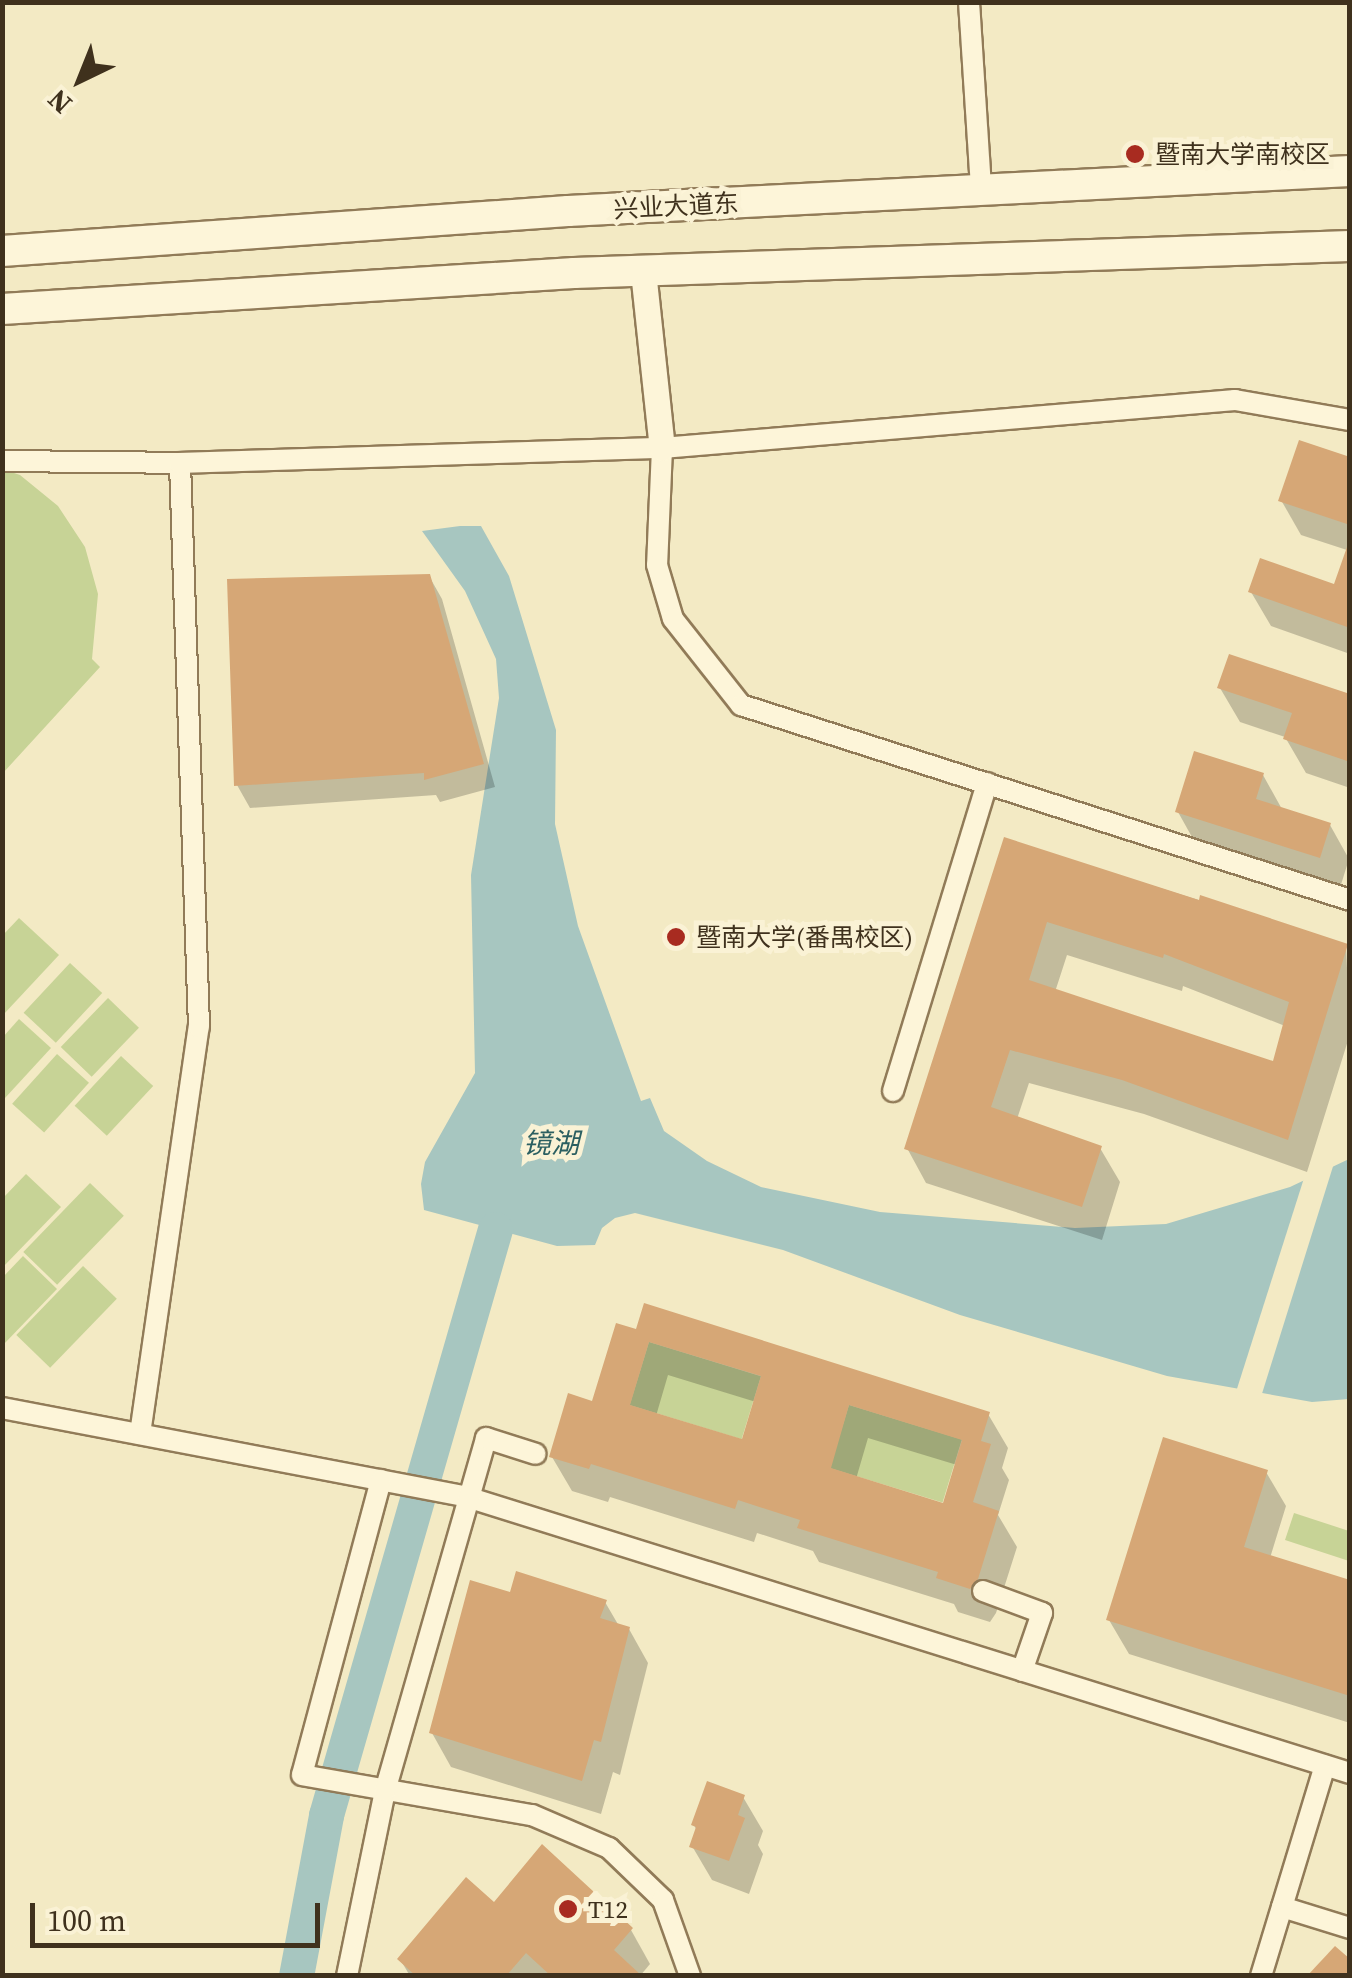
<!DOCTYPE html>
<html>
<head>
<meta charset="utf-8">
<style>
	body { margin:0 }
	#map { position:relative; width:1352px; height:1978px; overflow:hidden; background:#f3eac4; font-family:"Source Serif 4","Noto Sans SC",serif }
	div>[style] { position:absolute }
	.green>* { inset:0; background:#c7d396; transform-origin:0 0 }
	.water>* { inset:0; background:#a7c6c0 }
	.pier>* { inset:0; background:#f3eac4 }
	.shadow>* { inset:0; background:#0003 }
	.river>* { height:35px; margin:-17.5px; padding:0 17.5px; transform-origin:17.5px; border-radius:17.5px; background:#a7c6c0 }
	.building>* { inset:0; background:#d6a776 }
	.roads { filter:drop-shadow(2px 0 #917b58) drop-shadow(-2px 0 #917b58) drop-shadow(0 2px #917b58) drop-shadow(0 -2px #917b58) }
	.minor>* { height:20px; margin:-10px; padding:0 10px; transform-origin:10px; border-radius:10px; background:#fdf5d9 }
	.tertiary>* { height:25px; margin:-12.5px; padding:0 12.5px; transform-origin:12.5px; border-radius:12.5px; background:#fdf5d9 }
	.secondary>* { height:30px; margin:-15px; padding:0 15px; transform-origin:15px; border-radius:15px; background:#fdf5d9 }
	.dots>* { width:28px; height:28px; translate:-50% -50%; box-sizing:border-box; border:5px solid #faf2d5; border-radius:50% }
	span { translate:-50% -50%; white-space:nowrap; text-align:center; line-height:1.15; -webkit-text-stroke:10px #faf2d5; paint-order:stroke }
	.poi-label { font-size:25px; color:#3f311d }
	.left { translate:0 -50%; text-align:left }
	.street-label { font-size:25px; color:#3f311d }
	.water-label { font-size:28px; color:#2b5f61; font-style:italic }
	.frame { position:absolute; inset:0; border:5px solid #3f311d; pointer-events:none }
	.north { position:absolute; left:30px; top:30px; width:100px; height:100px; -webkit-text-stroke:8px #faf2d5; paint-order:stroke; rotate:223deg; font-size:28px; font-weight:700; line-height:40px; text-align:center; color:#3f311d }
	.north::after { content:''; display:block; margin:auto; width:35px; height:45px; background:#3f311d; clip-path:polygon(50% 0,100% 100%,50% 72%,0 100%) }
	.scale { position:absolute; left:30px; top:1903px; width:290px; height:45px; box-sizing:border-box; border:5px solid #3f311d; border-top:0; padding-left:12px; font-size:30px; line-height:35px; white-space:nowrap; color:#3f311d; -webkit-text-stroke:8px #faf2d5; paint-order:stroke }
</style>
</head>
<body>
<div id="map">
	<div class="green">
		<div style="clip-path:polygon(2px 469px,20px 475px,58px 506px,85px 547px,98px 594px,92px 659px,100px 667px,3px 773px)"></div>
		<div style="clip-path:polygon(19px 918px,59px 955px,3px 1015px,3px 935px)"></div>
		<div style="left:70px;top:963px;width:44px;height:68px;rotate:43deg"></div>
		<div style="left:108px;top:998px;width:43px;height:68px;rotate:44deg"></div>
		<div style="clip-path:polygon(19px 1019px,51px 1048px,5px 1098px,3px 1037px)"></div>
		<div style="left:57px;top:1054px;width:43px;height:67px;rotate:42deg"></div>
		<div style="left:121px;top:1056px;width:44px;height:68px;rotate:43deg"></div>
		<div style="clip-path:polygon(26px 1174px,61px 1207px,3px 1267px,3px 1198px)"></div>
		<div style="left:90px;top:1183px;width:47px;height:96px;rotate:44deg"></div>
		<div style="clip-path:polygon(23px 1256px,57px 1289px,3px 1345px,3px 1277px)"></div>
		<div style="left:83px;top:1266px;width:47px;height:96px;rotate:44deg"></div>
		<div style="left:649px;top:1342px;width:117px;height:66px;rotate:17deg"></div>
		<div style="left:849px;top:1405px;width:118px;height:66px;rotate:17deg"></div>
		<div style="clip-path:polygon(1294px 1513px,1349px 1531px,1349px 1561px,1285px 1540px)"></div>
	</div>
	<div class="water">
		<div style="clip-path:polygon(460px 526px,481px 526px,509px 576px,556px 730px,555px 824px,578px 926px,641px 1101px,650px 1098px,664px 1131px,707px 1161px,761px 1187px,880px 1212px,1075px 1228px,1166px 1224px,1290px 1187px,1349px 1159px,1349px 1399px,1312px 1402px,1167px 1376px,960px 1315px,783px 1250px,635px 1213px,615px 1218px,602px 1228px,595px 1245px,557px 1246px,424px 1210px,421px 1184px,425px 1162px,475px 1073px,471px 875px,499px 698px,496px 659px,465px 591px,422px 531px)"></div>
	</div>
	<div class="pier">
		<div style="clip-path:polygon(1335px 1160px,1260px 1400px,1235px 1395px,1305px 1175px)"></div>
	</div>
	<div class="shadow">
		<div style="clip-path:polygon(1350px 460px,1350px 551px,1301px 535px,1281px 500px)"></div>
		<div style="clip-path:polygon(1345px 561px,1350px 562px,1350px 654px,1271px 626px,1251px 592px,1336px 587px)"></div>
		<div style="clip-path:polygon(429px 576px,442px 599px,495px 787px,440px 802px,436px 795px,250px 808px,237px 785px)"></div>
		<div style="clip-path:polygon(1220px 688px,1350px 697px,1350px 788px,1306px 773px,1285px 737px,1240px 722px)"></div>
		<div style="clip-path:polygon(1263px 775px,1283px 811px,1330px 825px,1349px 859px,1339px 891px,1197px 846px,1178px 812px)"></div>
		<div style="clip-path:polygon(evenodd,1006px 840px,1346px 946px,1350px 1034px,1307px 1172px,1144px 1114px,1029px 1083px,1017px 1119px,1100px 1148px,1120px 1182px,1102px 1240px,926px 1183px,907px 1148px,1006px 840px,1067px 955px,1182px 991px,1183px 986px,1285px 1026px,1275px 1064px,1055px 992px,1067px 955px)"></div>
		<div style="clip-path:polygon(evenodd,617px 1326px,988px 1414px,1008px 1448px,1002px 1468px,1009px 1480px,998px 1515px,1017px 1547px,996px 1613px,990px 1622px,958px 1612px,954px 1604px,819px 1562px,813px 1551px,757px 1533px,754px 1542px,610px 1497px,608px 1502px,572px 1491px,552px 1457px,593px 1404px,617px 1326px,668px 1375px,756px 1402px,744px 1443px,656px 1416px,668px 1375px,617px 1326px,868px 1438px,957px 1465px,944px 1506px,856px 1479px,868px 1438px)"></div>
		<div style="clip-path:polygon(1266px 1472px,1286px 1506px,1270px 1558px,1350px 1583px,1350px 1723px,1129px 1654px,1109px 1620px)"></div>
		<div style="clip-path:polygon(512px 1595px,605px 1602px,619px 1626px,629px 1629px,648px 1663px,620px 1775px,613px 1772px,601px 1814px,451px 1767px,432px 1733px)"></div>
		<div style="clip-path:polygon(743px 1797px,763px 1831px,758px 1845px,763px 1854px,749px 1894px,712px 1880px,692px 1846px,697px 1831px,694px 1825px)"></div>
		<div style="clip-path:polygon(494px 1906px,631px 1930px,650px 1964px,640px 1976px,410px 1976px,400px 1959px)"></div>
	</div>
	<div class="river">
		<div style="left:296px;top:1976px;width:164px;rotate:-79.4deg"></div>
		<div style="left:326px;top:1815px;width:610px;rotate:-73.91deg"></div>
	</div>
	<div class="building">
		<div style="clip-path:polygon(1299px 440px,1350px 457px,1350px 525px,1278px 501px)"></div>
		<div style="clip-path:polygon(1347px 547px,1350px 628px,1248px 592px,1260px 558px,1334px 584px)"></div>
		<div style="clip-path:polygon(430px 574px,484px 764px,424px 780px,424px 773px,234px 786px,227px 579px)"></div>
		<div style="clip-path:polygon(1229px 654px,1350px 694px,1350px 762px,1283px 739px,1292px 713px,1217px 688px)"></div>
		<div style="clip-path:polygon(1194px 751px,1264px 773px,1256px 799px,1331px 823px,1320px 858px,1175px 812px)"></div>
		<div style="clip-path:polygon(evenodd,1004px 837px,1199px 900px,1200px 895px,1348px 944px,1288px 1140px,1122px 1080px,1010px 1050px,991px 1107px,1102px 1146px,1082px 1207px,904px 1149px,1004px 837px,1047px 922px,1163px 958px,1164px 954px,1289px 1002px,1273px 1061px,1029px 980px,1047px 922px)"></div>
		<div style="clip-path:polygon(evenodd,644px 1303px,990px 1412px,981px 1441px,991px 1444px,973px 1502px,999px 1511px,978px 1579px,970px 1589px,936px 1578px,938px 1572px,797px 1528px,800px 1520px,738px 1500px,735px 1509px,591px 1464px,589px 1469px,549px 1457px,568px 1393px,592px 1401px,616px 1323px,636px 1329px,644px 1303px,649px 1342px,761px 1376px,742px 1439px,630px 1405px,649px 1342px,644px 1303px,849px 1405px,962px 1440px,943px 1503px,831px 1468px,849px 1405px)"></div>
		<div style="clip-path:polygon(1163px 1437px,1268px 1470px,1244px 1547px,1350px 1580px,1350px 1696px,1106px 1620px)"></div>
		<div style="clip-path:polygon(516px 1571px,607px 1600px,600px 1618px,630px 1627px,601px 1742px,594px 1740px,582px 1781px,429px 1733px,470px 1580px,510px 1592px)"></div>
		<div style="clip-path:polygon(707px 1781px,745px 1795px,738px 1815px,745px 1818px,729px 1861px,689px 1847px,696px 1827px,691px 1825px)"></div>
		<div style="clip-path:polygon(542px 1844px,633px 1928px,614px 1950px,642px 1976px,551px 1976px,526px 1953px,506px 1976px,416px 1976px,397px 1959px,466px 1877px,494px 1902px)"></div>
		<div style="clip-path:polygon(1335px 1946px,1350px 1959px,1350px 1976px,1307px 1976px)"></div>
	</div>
	<div class="roads">
		<div class="minor">
			<div style="left:969px;top:2px;width:188px;rotate:86.3deg"></div>
			<div style="left:662px;top:448px;width:117px;rotate:92.4deg"></div>
			<div style="left:657px;top:565px;width:56px;rotate:73.5deg"></div>
			<div style="left:673px;top:619px;width:110px;rotate:51.7deg"></div>
			<div style="left:741px;top:705px;width:639px;rotate:17.75deg"></div>
			<div style="left:2px;top:461px;width:178px;rotate:0.6deg"></div>
			<div style="left:893px;top:1091px;width:322px;rotate:-73deg"></div>
			<div style="left:2px;top:1408px;width:473px;rotate:10.8deg"></div>
			<div style="left:467px;top:1497px;width:925px;rotate:17.36deg"></div>
			<div style="left:140px;top:1434px;width:411px;rotate:-81.8deg"></div>
			<div style="left:199px;top:1027px;width:564px;rotate:-91.93deg"></div>
			<div style="left:180px;top:463px;width:482px;rotate:-1.8deg"></div>
			<div style="left:662px;top:448px;width:575px;rotate:-4.79deg"></div>
			<div style="left:1235px;top:400px;width:117px;rotate:9.9deg"></div>
			<div style="left:381px;top:1480px;width:305px;rotate:105deg"></div>
			<div style="left:302px;top:1775px;width:233px;rotate:9.9deg"></div>
			<div style="left:532px;top:1815px;width:84px;rotate:23.2deg"></div>
			<div style="left:609px;top:1848px;width:75px;rotate:43.9deg"></div>
			<div style="left:663px;top:1900px;width:81px;rotate:70.4deg"></div>
			<div style="left:983px;top:1591px;width:63px;rotate:20.4deg"></div>
			<div style="left:1042px;top:1613px;width:61px;rotate:109deg"></div>
			<div style="left:1282px;top:1907px;width:71px;rotate:17.2deg"></div>
			<div style="left:347px;top:1976px;width:189px;rotate:-78.4deg"></div>
			<div style="left:385px;top:1791px;width:367px;rotate:-74deg"></div>
			<div style="left:486px;top:1438px;width:52px;rotate:17.7deg"></div>
			<div style="left:1261px;top:1976px;width:220px;rotate:-73.1deg"></div>
		</div>
		<div class="tertiary">
			<div style="left:643px;top:271px;width:178px;rotate:83.9deg"></div>
		</div>
		<div class="secondary">
			<div style="left:2px;top:251px;width:567px;rotate:-4.04deg"></div>
			<div style="left:568px;top:211px;width:783px;rotate:-2.93deg"></div>
			<div style="left:2px;top:309px;width:573px;rotate:-3.6deg"></div>
			<div style="left:574px;top:273px;width:776px;rotate:-1.99deg"></div>
		</div>
	</div>
	<div class="dots">
		<div style="left:1135px;top:154px;background:#a82b20"></div>
		<div style="left:676px;top:937px;background:#a82b20"></div>
		<div style="left:568px;top:1909px;background:#a82b20"></div>
	</div>
	<div class="poi-label">
		<span class="left" style="left:1155px;top:154px">暨南大学南校区</span>
		<span class="left" style="left:696px;top:937px">暨南大学(番禺校区)</span>
		<span class="left" style="left:588px;top:1909px">T12</span>
	</div>
	<div class="street-label">
		<span style="left:676px;top:206px;rotate:-3deg">兴业大道东</span>
	</div>
	<div class="water-label">
		<span style="left:551px;top:1143px">镜湖</span>
	</div>
	<div class="frame"></div>
	<div class="north">N</div>
	<div class="scale">100 m</div>
</div>
</body>
</html>
